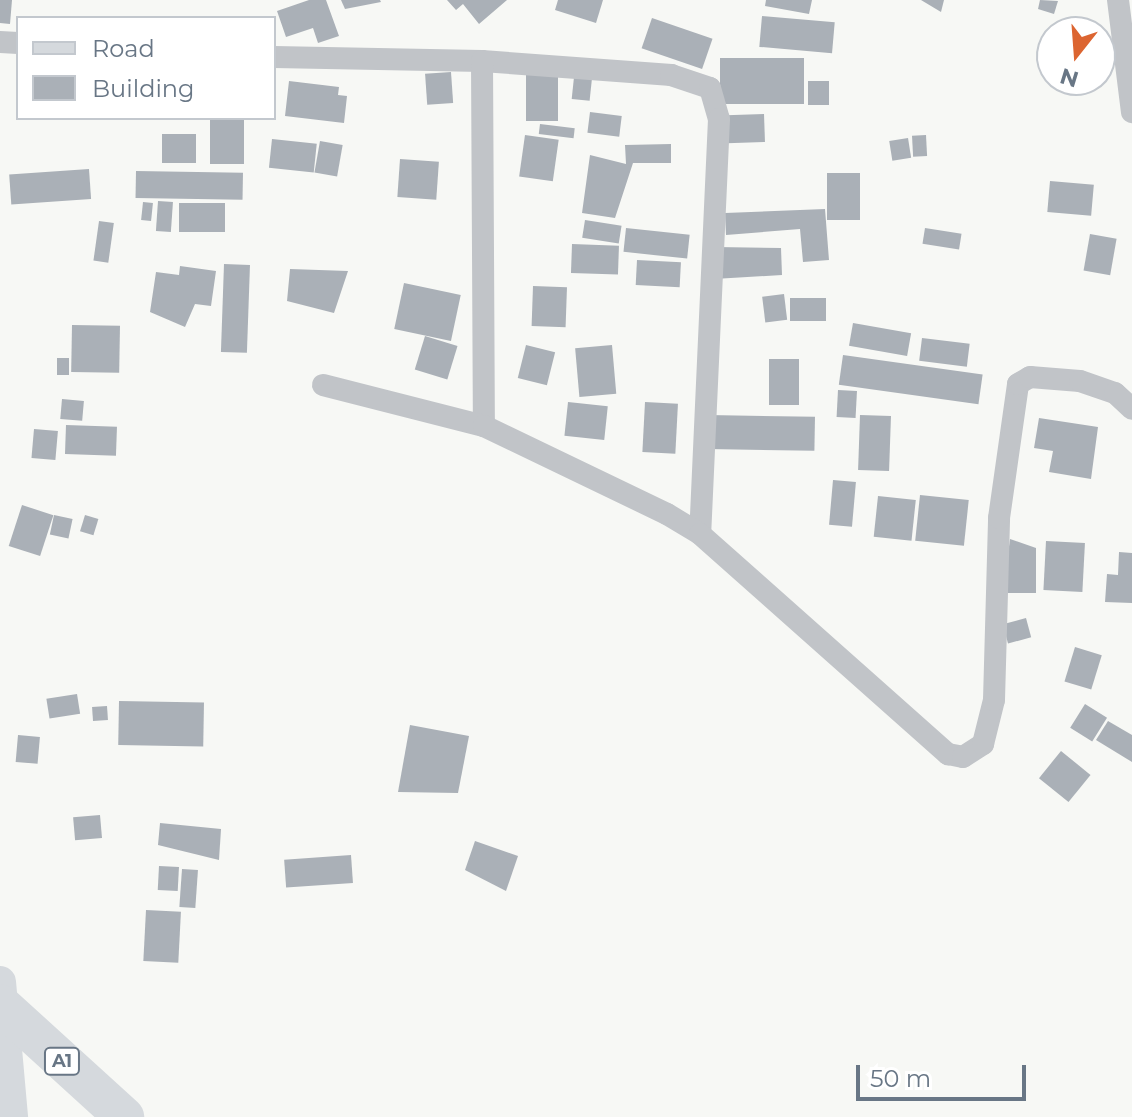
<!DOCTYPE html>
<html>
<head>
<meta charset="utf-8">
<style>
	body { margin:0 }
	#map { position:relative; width:1132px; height:1117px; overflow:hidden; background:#f7f8f5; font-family:Montserrat,sans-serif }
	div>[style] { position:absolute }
	.building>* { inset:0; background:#aab0b7; transform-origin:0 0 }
	.street>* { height:22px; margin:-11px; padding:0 11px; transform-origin:11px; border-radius:11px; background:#c1c4c8 }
	.secondary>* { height:32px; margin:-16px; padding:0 16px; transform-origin:16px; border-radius:16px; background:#d5d9dd }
	.highway>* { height:40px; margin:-20px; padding:0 20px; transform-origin:20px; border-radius:20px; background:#d5d9dd }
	span { translate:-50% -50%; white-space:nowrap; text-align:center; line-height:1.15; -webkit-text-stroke:8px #fff; paint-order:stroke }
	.shield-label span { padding:2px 6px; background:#fff; border:2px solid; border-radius:6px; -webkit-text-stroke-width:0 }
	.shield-label { font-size:18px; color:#687685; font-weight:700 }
	.legend { position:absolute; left:16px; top:16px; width:260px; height:104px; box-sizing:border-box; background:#fff; border:2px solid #c3c8ce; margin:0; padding:10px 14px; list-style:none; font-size:24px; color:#687685 }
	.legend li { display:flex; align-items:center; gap:16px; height:40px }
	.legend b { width:40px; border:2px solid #c3c8ce }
	.north { position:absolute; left:1036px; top:16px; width:80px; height:80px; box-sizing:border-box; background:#fff; border:2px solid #c3c8ce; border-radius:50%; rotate:197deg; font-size:22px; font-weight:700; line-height:32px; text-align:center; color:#687685 }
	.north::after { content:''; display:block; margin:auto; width:28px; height:36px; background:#dc6531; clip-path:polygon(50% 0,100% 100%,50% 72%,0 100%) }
	.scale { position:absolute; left:856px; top:1065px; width:170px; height:36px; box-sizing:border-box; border:4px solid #687685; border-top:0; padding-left:10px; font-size:24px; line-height:28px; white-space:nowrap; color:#687685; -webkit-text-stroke:6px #fff; paint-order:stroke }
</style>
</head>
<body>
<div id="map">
	<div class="building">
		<div style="clip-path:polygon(0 0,12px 0,10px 24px,0 23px)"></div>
		<div style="clip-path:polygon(309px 0,326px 0,339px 36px,318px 43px,313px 28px,286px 37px,277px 11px)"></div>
		<div style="clip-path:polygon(341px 0,380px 0,381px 2px,345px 9px)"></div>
		<div style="clip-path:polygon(447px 0,507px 0,479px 24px,463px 4px,456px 10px)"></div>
		<div style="clip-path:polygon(558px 0,603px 0,596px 23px,555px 10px)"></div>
		<div style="clip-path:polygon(766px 0,812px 0,809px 14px,765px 6px)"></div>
		<div style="clip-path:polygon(921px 0,944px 0,941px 12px)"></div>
		<div style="clip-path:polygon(1040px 0,1058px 1px,1054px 14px,1038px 9px)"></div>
		<div style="left:762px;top:16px;width:73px;height:31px;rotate:5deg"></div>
		<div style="left:652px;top:18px;width:64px;height:32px;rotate:19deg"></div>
		<div style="left:720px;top:58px;width:84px;height:46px"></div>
		<div style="left:526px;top:70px;width:32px;height:51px"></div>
		<div style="left:451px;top:72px;width:31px;height:26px;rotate:86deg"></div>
		<div style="left:574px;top:77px;width:18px;height:22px;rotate:6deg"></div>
		<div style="clip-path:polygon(289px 81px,339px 87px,338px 95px,347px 96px,344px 123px,285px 116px)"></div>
		<div style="left:808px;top:81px;width:21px;height:24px"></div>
		<div style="left:590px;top:112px;width:32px;height:21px;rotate:7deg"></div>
		<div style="left:764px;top:114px;width:28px;height:38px;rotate:88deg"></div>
		<div style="left:210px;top:118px;width:34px;height:46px"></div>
		<div style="left:540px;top:124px;width:35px;height:10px;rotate:7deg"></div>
		<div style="left:162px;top:134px;width:34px;height:29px"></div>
		<div style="left:525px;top:135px;width:34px;height:42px;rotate:8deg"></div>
		<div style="left:926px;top:135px;width:21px;height:14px;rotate:87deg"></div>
		<div style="left:908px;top:138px;width:20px;height:19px;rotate:81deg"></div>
		<div style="left:272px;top:139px;width:45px;height:29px;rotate:6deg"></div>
		<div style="left:320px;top:141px;width:23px;height:32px;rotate:10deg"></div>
		<div style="clip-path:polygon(671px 144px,671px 163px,633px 163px,615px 218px,582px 213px,590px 155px,626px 164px,625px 145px)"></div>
		<div style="left:400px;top:159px;width:39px;height:38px;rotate:4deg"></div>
		<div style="left:89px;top:169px;width:30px;height:80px;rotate:86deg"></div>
		<div style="left:136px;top:171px;width:107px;height:27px;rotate:1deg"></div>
		<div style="left:827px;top:173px;width:33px;height:47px"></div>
		<div style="left:1050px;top:181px;width:44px;height:31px;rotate:5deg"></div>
		<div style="left:158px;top:201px;width:15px;height:30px;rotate:4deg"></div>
		<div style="left:143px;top:202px;width:10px;height:18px;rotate:6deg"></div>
		<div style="left:179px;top:203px;width:46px;height:29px"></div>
		<div style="clip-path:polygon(825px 209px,829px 260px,803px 262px,800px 229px,726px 235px,725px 213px)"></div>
		<div style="left:585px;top:220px;width:37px;height:18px;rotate:9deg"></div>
		<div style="left:99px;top:221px;width:15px;height:40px;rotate:8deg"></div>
		<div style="left:626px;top:228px;width:64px;height:24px;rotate:6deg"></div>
		<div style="left:925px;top:228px;width:37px;height:16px;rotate:9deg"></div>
		<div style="left:1090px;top:234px;width:27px;height:37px;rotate:10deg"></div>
		<div style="left:572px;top:244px;width:47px;height:29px;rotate:2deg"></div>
		<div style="clip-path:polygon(716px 247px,781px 248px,782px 275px,714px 279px)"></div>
		<div style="left:637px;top:260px;width:44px;height:25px;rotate:3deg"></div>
		<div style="left:224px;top:264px;width:26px;height:88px;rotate:2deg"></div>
		<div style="clip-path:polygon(180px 266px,216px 271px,211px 306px,195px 304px,185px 327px,150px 312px,156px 272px,179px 275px)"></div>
		<div style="clip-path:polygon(290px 269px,348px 271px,334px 313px,287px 301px)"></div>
		<div style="left:404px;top:283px;width:58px;height:47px;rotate:12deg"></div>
		<div style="left:533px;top:286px;width:34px;height:40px;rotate:2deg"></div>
		<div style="left:784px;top:294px;width:26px;height:22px;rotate:83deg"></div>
		<div style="left:826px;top:298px;width:23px;height:36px;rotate:90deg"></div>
		<div style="left:853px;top:323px;width:59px;height:23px;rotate:10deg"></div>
		<div style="left:72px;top:325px;width:48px;height:47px;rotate:1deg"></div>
		<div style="left:425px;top:336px;width:34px;height:35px;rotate:17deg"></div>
		<div style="left:922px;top:338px;width:48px;height:23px;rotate:7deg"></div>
		<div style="left:526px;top:345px;width:30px;height:34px;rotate:14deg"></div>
		<div style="left:612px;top:345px;width:49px;height:37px;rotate:85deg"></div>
		<div style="left:843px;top:355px;width:141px;height:30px;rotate:8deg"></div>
		<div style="left:57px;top:358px;width:12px;height:17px"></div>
		<div style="left:769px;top:359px;width:30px;height:46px"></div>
		<div style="left:838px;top:390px;width:19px;height:27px;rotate:3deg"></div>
		<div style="left:62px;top:399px;width:22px;height:20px;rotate:5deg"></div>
		<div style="left:568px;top:402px;width:40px;height:34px;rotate:6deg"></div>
		<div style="left:645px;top:402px;width:33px;height:50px;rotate:3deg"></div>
		<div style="left:708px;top:415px;width:107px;height:34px;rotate:1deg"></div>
		<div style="left:860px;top:415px;width:31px;height:55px;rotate:2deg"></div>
		<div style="clip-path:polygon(1039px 418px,1098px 427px,1091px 479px,1049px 472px,1053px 451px,1034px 448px)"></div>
		<div style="left:66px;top:425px;width:51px;height:29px;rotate:2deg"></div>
		<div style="left:34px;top:429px;width:24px;height:29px;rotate:5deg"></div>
		<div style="left:833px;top:480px;width:23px;height:45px;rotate:5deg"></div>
		<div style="left:920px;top:495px;width:49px;height:46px;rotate:6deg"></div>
		<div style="left:878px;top:496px;width:38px;height:41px;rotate:6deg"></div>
		<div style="left:22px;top:505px;width:33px;height:43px;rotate:18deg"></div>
		<div style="left:54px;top:515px;width:19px;height:20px;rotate:12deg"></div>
		<div style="left:85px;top:515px;width:14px;height:17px;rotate:17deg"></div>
		<div style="clip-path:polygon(1010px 539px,1036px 548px,1036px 593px,1003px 593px)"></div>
		<div style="left:1046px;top:541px;width:39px;height:49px;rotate:3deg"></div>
		<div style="clip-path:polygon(1119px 552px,1132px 553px,1132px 603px,1105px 602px,1107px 574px,1118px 575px)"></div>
		<div style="left:1026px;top:618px;width:20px;height:24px;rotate:75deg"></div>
		<div style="left:1075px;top:647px;width:28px;height:36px;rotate:17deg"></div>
		<div style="left:77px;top:694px;width:20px;height:31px;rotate:81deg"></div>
		<div style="left:119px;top:701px;width:85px;height:44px;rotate:1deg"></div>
		<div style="left:1085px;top:704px;width:26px;height:28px;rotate:32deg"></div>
		<div style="left:107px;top:706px;width:14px;height:15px;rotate:86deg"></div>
		<div style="clip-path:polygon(1108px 721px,1132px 735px,1132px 762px,1096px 740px)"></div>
		<div style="clip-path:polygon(410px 725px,469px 736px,458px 793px,398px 792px)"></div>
		<div style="left:18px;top:735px;width:22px;height:27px;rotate:5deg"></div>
		<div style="left:1061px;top:751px;width:38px;height:35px;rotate:39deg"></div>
		<div style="left:100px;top:815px;width:23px;height:27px;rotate:85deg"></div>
		<div style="clip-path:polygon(160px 823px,221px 829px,219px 860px,158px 845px)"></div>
		<div style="clip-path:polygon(475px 841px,518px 856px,506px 891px,465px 870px)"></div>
		<div style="left:351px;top:855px;width:28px;height:67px;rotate:86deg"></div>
		<div style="left:159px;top:866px;width:20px;height:24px;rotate:3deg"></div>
		<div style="left:182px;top:869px;width:16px;height:38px;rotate:4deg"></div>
		<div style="left:146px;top:910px;width:35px;height:51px;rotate:3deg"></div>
	</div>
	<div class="street">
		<div style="left:1118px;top:0;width:113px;rotate:82.9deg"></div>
		<div style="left:0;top:42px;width:18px;rotate:3deg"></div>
		<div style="left:274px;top:57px;width:208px;rotate:1.1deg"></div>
		<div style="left:482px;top:61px;width:190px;rotate:4.2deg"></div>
		<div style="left:671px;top:75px;width:41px;rotate:18.4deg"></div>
		<div style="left:710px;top:88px;width:32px;rotate:74deg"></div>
		<div style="left:719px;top:119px;width:415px;rotate:92.6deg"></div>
		<div style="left:482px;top:61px;width:365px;rotate:89.7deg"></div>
		<div style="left:323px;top:385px;width:166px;rotate:14.3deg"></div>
		<div style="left:484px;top:426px;width:203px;rotate:25.7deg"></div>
		<div style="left:667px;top:514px;width:39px;rotate:31deg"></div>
		<div style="left:700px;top:534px;width:332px;rotate:41.6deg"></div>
		<div style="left:948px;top:754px;width:15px;rotate:11deg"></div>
		<div style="left:963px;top:757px;width:24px;rotate:-33deg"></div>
		<div style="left:983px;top:744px;width:45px;rotate:-76deg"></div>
		<div style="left:994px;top:700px;width:182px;rotate:-88.4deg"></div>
		<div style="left:999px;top:518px;width:135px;rotate:-81.9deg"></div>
		<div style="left:1018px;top:384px;width:14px;rotate:-30deg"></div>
		<div style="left:1030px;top:377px;width:50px;rotate:4.6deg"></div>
		<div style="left:1080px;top:381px;width:37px;rotate:19deg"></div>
		<div style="left:1115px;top:393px;width:23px;rotate:43deg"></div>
	</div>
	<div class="secondary">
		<div style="left:0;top:982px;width:136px;rotate:84.9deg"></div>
	</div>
	<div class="highway">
		<div style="left:0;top:1004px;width:168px;rotate:42.3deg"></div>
	</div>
	<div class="shield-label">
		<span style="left:62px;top:1061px">A1</span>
	</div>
	<ul class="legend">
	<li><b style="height:10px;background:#d5d9dd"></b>Road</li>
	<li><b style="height:22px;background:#aab0b7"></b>Building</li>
	</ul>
	<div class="north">N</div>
	<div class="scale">50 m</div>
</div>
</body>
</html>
